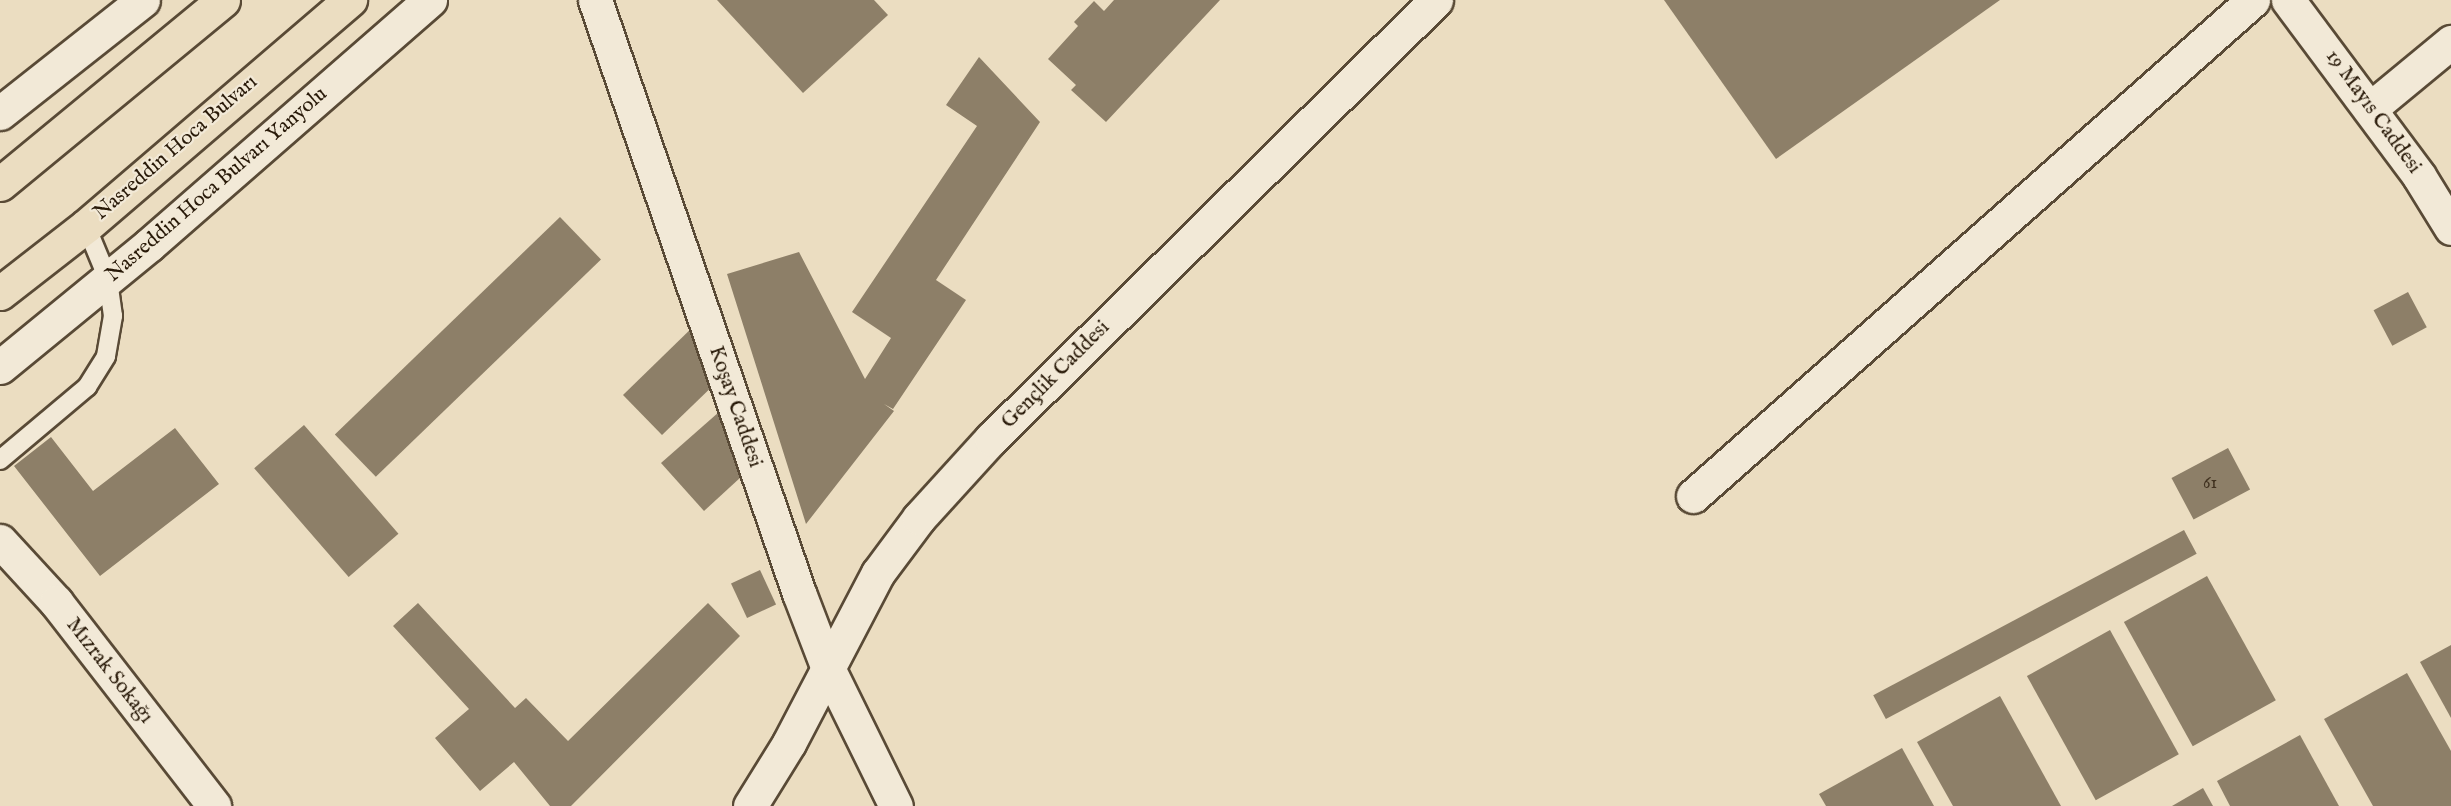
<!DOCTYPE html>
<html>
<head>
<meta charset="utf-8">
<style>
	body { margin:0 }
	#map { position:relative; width:2451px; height:806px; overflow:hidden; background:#ebddc1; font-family:"IM FELL English",serif }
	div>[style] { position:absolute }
	.building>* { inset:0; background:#8d7f68; transform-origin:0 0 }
	.roads { filter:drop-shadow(2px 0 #594a36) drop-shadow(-2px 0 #594a36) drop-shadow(0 2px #594a36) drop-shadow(0 -2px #594a36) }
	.service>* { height:18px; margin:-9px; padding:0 9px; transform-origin:9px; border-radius:9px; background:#f2e9d7 }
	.minor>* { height:33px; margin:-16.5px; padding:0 16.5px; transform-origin:16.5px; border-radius:16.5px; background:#f2e9d7 }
	.tertiary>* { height:33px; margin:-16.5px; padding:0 16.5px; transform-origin:16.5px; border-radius:16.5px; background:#f2e9d7 }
	.trunk>* { height:33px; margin:-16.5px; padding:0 16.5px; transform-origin:16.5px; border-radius:16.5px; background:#ebddc1 }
	span { translate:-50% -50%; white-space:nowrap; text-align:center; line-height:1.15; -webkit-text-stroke:4.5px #f2e9d7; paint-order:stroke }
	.number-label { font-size:18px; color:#413220 }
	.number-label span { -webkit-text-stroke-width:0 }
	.street-label { font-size:21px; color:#281908 }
</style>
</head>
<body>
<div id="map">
	<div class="building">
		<div style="clip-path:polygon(717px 0,874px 0,888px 15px,803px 93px)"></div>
		<div style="clip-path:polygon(1114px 0,1220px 0,1106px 122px,1071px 90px,1076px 85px,1048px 59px,1078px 26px,1074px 22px,1094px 1px,1104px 11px)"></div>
		<div style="clip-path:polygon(1664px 0,2000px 0,1776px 159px)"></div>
		<div style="clip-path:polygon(979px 57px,1040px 122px,936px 280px,966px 300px,893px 409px,884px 404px,894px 411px,806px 524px,727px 274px,799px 252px,865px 379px,891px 338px,852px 312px,977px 126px,946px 105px)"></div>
		<div style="left:560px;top:217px;width:59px;height:313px;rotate:46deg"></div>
		<div style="left:2408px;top:292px;width:40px;height:39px;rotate:62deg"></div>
		<div style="clip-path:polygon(699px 321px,722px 377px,662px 435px,623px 395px)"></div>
		<div style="clip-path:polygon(719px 412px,741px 477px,704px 511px,661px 463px)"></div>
		<div style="left:304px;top:425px;width:144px;height:66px;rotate:49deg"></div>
		<div style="clip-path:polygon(175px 428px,219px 484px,100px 576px,14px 466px,51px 437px,93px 491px)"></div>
		<div style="left:2228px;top:448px;width:47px;height:64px;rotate:62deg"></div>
		<div style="left:2184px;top:530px;width:27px;height:352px;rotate:62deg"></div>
		<div style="left:760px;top:570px;width:38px;height:32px;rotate:65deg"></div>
		<div style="left:2207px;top:576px;width:142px;height:95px;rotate:61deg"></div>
		<div style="clip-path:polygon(418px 603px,515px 708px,526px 698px,568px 741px,708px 603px,740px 636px,571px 806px,550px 806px,514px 762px,480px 791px,435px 738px,469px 709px,393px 626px)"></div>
		<div style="left:2110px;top:630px;width:142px;height:95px;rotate:61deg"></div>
		<div style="clip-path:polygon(2451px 645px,2451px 718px,2420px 662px)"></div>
		<div style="clip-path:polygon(2407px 673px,2451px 751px,2451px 806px,2373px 806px,2324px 719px)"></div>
		<div style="clip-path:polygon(2000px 696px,2061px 806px,1953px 806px,1917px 742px)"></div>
		<div style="clip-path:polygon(2300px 735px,2339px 806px,2230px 806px,2217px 781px)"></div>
		<div style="clip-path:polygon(1902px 748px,1934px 806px,1826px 806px,1819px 794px)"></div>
		<div style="clip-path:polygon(2203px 788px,2213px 806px,2172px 806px)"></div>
	</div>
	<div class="roads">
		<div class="service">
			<div style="left:0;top:460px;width:114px;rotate:-40deg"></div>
			<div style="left:87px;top:387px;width:36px;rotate:-58deg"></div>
			<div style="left:106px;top:356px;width:41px;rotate:-80.1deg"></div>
			<div style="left:113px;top:316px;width:37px;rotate:-98deg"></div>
			<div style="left:108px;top:279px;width:57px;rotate:-112.5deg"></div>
		</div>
		<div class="minor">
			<div style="left:0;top:113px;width:182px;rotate:-38.3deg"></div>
			<div style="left:1693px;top:496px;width:748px;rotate:-41.53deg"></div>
			<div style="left:0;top:541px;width:83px;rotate:47.4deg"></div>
			<div style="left:56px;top:602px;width:258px;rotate:52.2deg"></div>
		</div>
		<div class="tertiary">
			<div style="left:595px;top:0;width:627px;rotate:71.02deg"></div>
			<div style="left:799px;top:593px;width:78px;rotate:69deg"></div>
			<div style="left:827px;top:666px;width:156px;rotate:63.8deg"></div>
			<div style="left:2288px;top:0;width:219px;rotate:53.3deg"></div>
			<div style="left:2419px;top:176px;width:61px;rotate:58.4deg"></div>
			<div style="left:2371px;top:108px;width:104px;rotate:-39.5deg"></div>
			<div style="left:0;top:367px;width:193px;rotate:-39.3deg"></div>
			<div style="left:149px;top:245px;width:373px;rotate:-41.1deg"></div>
			<div style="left:750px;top:806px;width:74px;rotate:-58.2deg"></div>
			<div style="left:789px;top:743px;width:192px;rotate:-62.4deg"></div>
			<div style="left:878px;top:573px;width:69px;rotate:-53.3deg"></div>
			<div style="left:919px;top:518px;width:107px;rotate:-47.7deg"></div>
			<div style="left:991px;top:439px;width:625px;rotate:-44.61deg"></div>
		</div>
		<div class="trunk">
			<div style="left:0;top:184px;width:289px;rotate:-39.5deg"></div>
			<div style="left:0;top:293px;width:109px;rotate:-37.9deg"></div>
			<div style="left:86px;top:226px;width:348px;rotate:-40.6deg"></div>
		</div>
	</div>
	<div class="number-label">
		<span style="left:2210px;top:484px">61</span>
	</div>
	<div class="street-label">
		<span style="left:2373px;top:112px;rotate:54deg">19 Mayıs Caddesi</span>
		<span style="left:176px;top:148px;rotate:-41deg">Nasreddin Hoca Bulvarı</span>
		<span style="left:217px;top:185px;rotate:-41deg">Nasreddin Hoca Bulvarı Yanyolu</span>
		<span style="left:1056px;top:375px;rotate:-45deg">Gençlik Caddesi</span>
		<span style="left:735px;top:407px;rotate:71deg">Koşay Caddesi</span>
		<span style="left:109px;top:671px;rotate:52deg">Mızrak Sokağı</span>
	</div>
</div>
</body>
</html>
